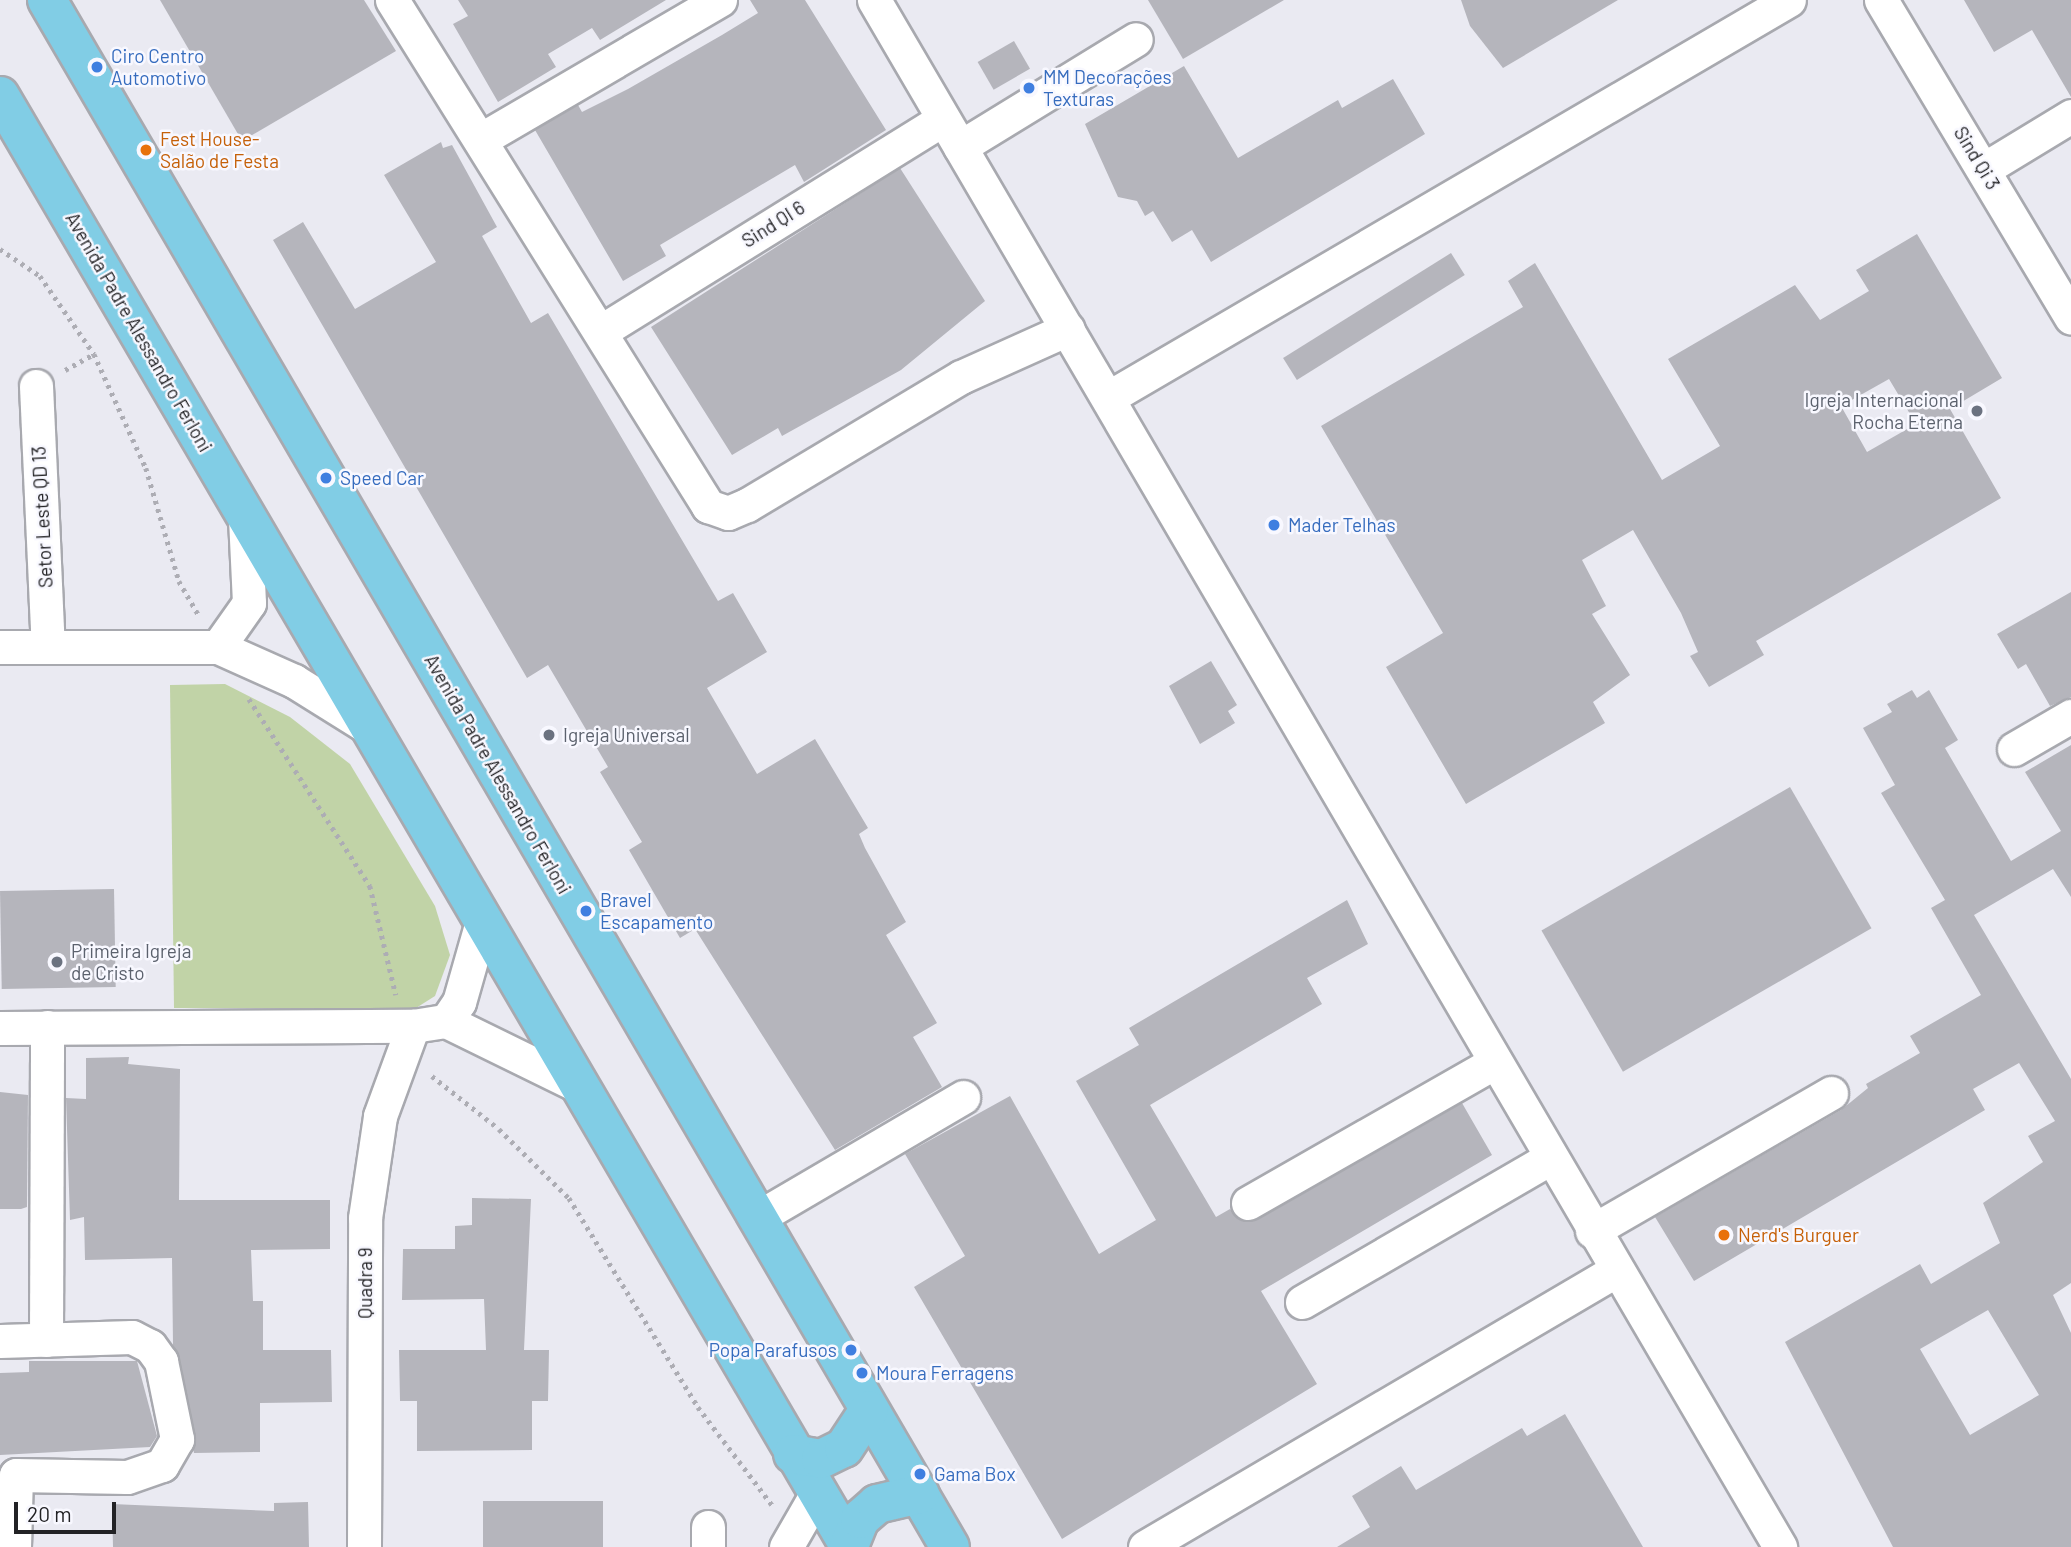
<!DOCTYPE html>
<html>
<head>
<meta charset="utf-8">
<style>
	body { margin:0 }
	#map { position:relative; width:2071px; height:1547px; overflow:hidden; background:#eaeaf2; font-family:Barlow,sans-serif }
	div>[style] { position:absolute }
	.green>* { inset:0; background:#c1d3a7 }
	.building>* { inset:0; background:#b5b5bc; transform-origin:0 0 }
	.path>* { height:4.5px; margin-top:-2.25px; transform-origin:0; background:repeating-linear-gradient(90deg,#adadb4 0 3.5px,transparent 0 8.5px) }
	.roads { filter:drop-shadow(2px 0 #a8a9af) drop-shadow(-2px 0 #a8a9af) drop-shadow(0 2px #a8a9af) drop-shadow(0 -2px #a8a9af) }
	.minor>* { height:33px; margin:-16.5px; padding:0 16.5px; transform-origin:16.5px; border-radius:16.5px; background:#fff }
	.major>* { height:38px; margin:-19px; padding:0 19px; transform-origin:19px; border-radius:19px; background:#81cde5 }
	.dots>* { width:19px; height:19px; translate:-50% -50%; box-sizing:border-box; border:4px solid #f8f8ff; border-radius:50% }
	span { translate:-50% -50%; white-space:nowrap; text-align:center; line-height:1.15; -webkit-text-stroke:5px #f8f8ff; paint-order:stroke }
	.shop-label { font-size:19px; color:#366cbe }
	.left { translate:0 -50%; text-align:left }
	.right { translate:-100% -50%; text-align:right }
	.food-label { font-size:19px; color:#c56008 }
	.street-label { font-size:19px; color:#222225 }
	.worship-label { font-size:19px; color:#5b616d }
	.scale { position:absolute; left:14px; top:1502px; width:102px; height:32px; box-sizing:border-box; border:4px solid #222225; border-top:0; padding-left:9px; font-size:21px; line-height:24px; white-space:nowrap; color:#222225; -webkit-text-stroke:5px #f8f8ff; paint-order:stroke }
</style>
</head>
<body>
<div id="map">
	<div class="green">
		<div style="clip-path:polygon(225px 684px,290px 717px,350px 764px,435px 906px,450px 955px,435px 996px,416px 1008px,174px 1008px,170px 685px)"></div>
	</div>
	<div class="building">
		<div style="clip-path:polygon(160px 0,364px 0,396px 51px,242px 141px)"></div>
		<div style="clip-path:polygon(458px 0,666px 0,600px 40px,592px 28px,548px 54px,556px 67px,498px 102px,453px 24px,468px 16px)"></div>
		<div style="clip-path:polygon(750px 0,805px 0,886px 130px,804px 182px,795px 165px,660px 245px,666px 256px,623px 281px,535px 130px,578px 105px,582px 112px,628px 89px,722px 35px,758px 13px)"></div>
		<div style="clip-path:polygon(1148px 0,1284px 0,1183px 59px)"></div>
		<div style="clip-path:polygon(1461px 0,1618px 0,1503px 68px,1470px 26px)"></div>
		<div style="clip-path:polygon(1964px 0,2071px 0,2071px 97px,2032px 30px,1994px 52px)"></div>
		<div style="left:1014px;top:41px;width:32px;height:42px;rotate:60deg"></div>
		<div style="clip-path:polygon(1184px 66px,1238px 158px,1338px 100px,1342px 108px,1393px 79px,1425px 134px,1211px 262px,1192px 230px,1172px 242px,1153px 211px,1145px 216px,1137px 201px,1118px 197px,1085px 124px)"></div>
		<div style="clip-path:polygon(441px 142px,443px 148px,452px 145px,497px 227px,482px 236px,531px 323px,548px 313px,718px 601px,733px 593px,767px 652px,707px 688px,757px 774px,815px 739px,868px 828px,859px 834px,865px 848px,906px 922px,886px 935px,937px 1023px,913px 1037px,942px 1087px,835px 1150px,695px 929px,680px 938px,629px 850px,642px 842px,600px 772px,608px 767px,548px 665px,527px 678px,273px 240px,303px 222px,355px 309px,436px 262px,384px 175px)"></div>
		<div style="clip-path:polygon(900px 168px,985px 301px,901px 370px,782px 436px,778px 428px,732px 455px,651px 327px)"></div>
		<div style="clip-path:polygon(evenodd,1917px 234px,2002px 378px,1950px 409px,2001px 498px,1756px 641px,1764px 655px,1709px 687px,1690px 656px,1698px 652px,1681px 613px,1633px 530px,1582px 560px,1606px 606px,1592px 614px,1630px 675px,1593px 702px,1605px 723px,1466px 804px,1386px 667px,1443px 633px,1321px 426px,1523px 307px,1508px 281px,1535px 263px,1662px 480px,1720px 446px,1668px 359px,1795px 285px,1820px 320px,1869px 291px,1856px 270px,1917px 234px,1889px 379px,1916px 424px,1867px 452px,1841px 406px,1889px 379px)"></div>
		<div style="left:1451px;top:253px;width:26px;height:198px;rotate:58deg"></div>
		<div style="clip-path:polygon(2071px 592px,2071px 697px,2050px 706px,2026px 664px,2018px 669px,1997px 634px)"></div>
		<div style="clip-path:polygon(1211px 661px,1237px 705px,1228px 711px,1235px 723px,1200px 744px,1169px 686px)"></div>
		<div style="clip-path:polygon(evenodd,1912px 690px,1917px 698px,1929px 690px,1958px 740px,1945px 748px,2011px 861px,2061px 831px,2025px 772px,2071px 745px,2071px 897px,2053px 869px,1974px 915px,2071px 1079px,2071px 1283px,2053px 1295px,2071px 1333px,2071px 1547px,1893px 1547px,1785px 1342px,1920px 1264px,1931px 1284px,2000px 1243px,1983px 1203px,2043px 1162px,2028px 1136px,2055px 1121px,2019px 1063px,1973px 1089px,1985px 1110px,1694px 1281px,1655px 1217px,1841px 1110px,1868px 1088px,1866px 1084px,1920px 1053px,1910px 1036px,1981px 995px,1931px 908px,1945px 900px,1881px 793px,1895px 785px,1863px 728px,1892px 712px,1887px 704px,1912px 690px,1988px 1310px,2039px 1395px,1970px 1435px,1920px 1349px,1988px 1310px)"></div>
		<div style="left:1790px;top:787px;width:163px;height:287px;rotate:60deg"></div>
		<div style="left:114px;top:889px;width:98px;height:114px;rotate:89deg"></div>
		<div style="clip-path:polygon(1347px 900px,1368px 944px,1307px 978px,1322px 1004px,1150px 1105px,1216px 1217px,1230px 1209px,1247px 1222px,1462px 1103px,1492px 1155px,1261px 1291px,1317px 1384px,1062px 1539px,914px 1287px,965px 1256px,905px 1154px,1010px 1096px,1099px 1254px,1156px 1220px,1076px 1081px,1139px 1045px,1129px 1028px)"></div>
		<div style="clip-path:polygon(129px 1057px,128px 1064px,180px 1069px,179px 1200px,330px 1200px,330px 1249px,251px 1250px,253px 1301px,263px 1301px,263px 1350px,331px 1350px,332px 1402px,260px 1403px,260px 1452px,194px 1453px,173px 1345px,172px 1258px,85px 1260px,84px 1217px,70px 1220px,66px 1098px,86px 1099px,86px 1058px)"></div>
		<div style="clip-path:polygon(0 1092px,28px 1095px,27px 1207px,21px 1209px,0 1209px)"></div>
		<div style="clip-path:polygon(472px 1198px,531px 1199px,524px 1350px,549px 1350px,548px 1401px,532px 1401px,532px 1450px,417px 1451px,417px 1401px,400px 1401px,399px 1350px,486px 1350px,484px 1299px,402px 1300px,403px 1249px,455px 1249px,455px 1226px,472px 1225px)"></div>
		<div style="clip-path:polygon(29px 1361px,137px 1361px,157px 1436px,150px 1447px,0 1455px,0 1373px,29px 1372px)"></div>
		<div style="clip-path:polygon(1565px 1414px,1643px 1547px,1337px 1547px,1370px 1527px,1352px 1496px,1401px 1466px,1416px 1490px,1522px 1428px,1527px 1436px)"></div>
		<div style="left:483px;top:1501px;width:120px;height:46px"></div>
		<div style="clip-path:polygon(308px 1502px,309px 1547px,113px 1547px,112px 1504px,274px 1511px,274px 1503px)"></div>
	</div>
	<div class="path">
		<div style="left:0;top:249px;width:48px;rotate:34deg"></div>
		<div style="left:40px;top:276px;width:95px;rotate:55.3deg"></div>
		<div style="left:94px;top:354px;width:125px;rotate:65.5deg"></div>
		<div style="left:146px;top:468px;width:118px;rotate:73.7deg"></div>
		<div style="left:179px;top:581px;width:38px;rotate:60deg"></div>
		<div style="left:65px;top:370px;width:33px;rotate:-29deg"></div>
		<div style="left:249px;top:699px;width:223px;rotate:57.1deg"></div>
		<div style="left:370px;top:886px;width:112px;rotate:76.6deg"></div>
		<div style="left:432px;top:1076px;width:85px;rotate:38.3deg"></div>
		<div style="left:499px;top:1129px;width:98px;rotate:44.6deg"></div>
		<div style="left:569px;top:1198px;width:246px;rotate:58.3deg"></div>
		<div style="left:698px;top:1407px;width:124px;rotate:52.9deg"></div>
	</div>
	<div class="roads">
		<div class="minor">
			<div style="left:392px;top:0;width:597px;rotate:58.01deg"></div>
			<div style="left:708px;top:506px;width:21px;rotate:19deg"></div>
			<div style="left:728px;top:513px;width:21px;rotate:-23deg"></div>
			<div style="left:747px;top:505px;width:249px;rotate:-30.9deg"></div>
			<div style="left:961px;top:377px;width:117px;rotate:-24.2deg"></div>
			<div style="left:874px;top:0;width:1793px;rotate:59.64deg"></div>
			<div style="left:1881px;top:0;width:370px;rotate:59.1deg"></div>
			<div style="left:480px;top:140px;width:278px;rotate:-30.3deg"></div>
			<div style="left:960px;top:147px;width:206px;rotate:-31.5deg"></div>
			<div style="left:1984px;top:169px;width:102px;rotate:-31.3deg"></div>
			<div style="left:603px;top:330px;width:400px;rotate:-31.8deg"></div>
			<div style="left:36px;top:386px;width:261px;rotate:87.4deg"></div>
			<div style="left:1111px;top:396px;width:785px;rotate:-30.29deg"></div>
			<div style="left:245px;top:518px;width:85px;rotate:87.3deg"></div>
			<div style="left:249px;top:603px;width:54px;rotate:125.2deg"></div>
			<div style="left:218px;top:647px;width:83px;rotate:24.1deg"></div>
			<div style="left:294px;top:681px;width:94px;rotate:32deg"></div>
			<div style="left:0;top:647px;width:218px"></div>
			<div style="left:2014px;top:749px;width:66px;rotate:-30.1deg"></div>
			<div style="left:483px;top:918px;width:87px;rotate:105.9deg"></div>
			<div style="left:459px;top:1002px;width:23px;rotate:124deg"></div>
			<div style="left:446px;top:1021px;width:150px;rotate:26.1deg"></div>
			<div style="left:0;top:1028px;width:413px;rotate:-0.3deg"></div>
			<div style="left:413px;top:1026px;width:33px;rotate:-9deg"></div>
			<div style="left:1248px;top:1203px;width:284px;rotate:-29.7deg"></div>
			<div style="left:757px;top:1218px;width:239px;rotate:-30.4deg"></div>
			<div style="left:1592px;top:1231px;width:276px;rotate:-30deg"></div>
			<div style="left:1302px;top:1302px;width:287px;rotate:-30.1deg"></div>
			<div style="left:46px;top:1340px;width:313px;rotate:-89.8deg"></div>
			<div style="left:0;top:1341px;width:132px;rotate:-1.7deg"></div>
			<div style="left:132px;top:1337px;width:20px;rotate:27deg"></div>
			<div style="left:150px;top:1346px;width:19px;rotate:54deg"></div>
			<div style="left:161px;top:1361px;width:80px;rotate:78.4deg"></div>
			<div style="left:177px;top:1439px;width:30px;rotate:120deg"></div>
			<div style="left:162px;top:1465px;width:37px;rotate:161deg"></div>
			<div style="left:127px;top:1477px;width:111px;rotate:-179deg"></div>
			<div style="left:16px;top:1475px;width:72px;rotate:91.6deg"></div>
			<div style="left:708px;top:1527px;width:20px;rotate:90deg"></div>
			<div style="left:364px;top:1547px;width:329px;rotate:-89.8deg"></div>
			<div style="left:365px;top:1218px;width:103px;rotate:-81.6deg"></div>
			<div style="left:380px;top:1116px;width:96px;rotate:-69.9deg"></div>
			<div style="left:786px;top:1547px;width:62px;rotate:-60.1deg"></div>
			<div style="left:1145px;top:1547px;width:545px;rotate:-30.42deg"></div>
		</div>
		<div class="major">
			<div style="left:47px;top:0;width:1791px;rotate:59.73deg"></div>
			<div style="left:0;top:96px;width:1682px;rotate:59.64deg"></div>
			<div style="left:793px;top:1454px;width:28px;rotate:10deg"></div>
			<div style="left:821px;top:1459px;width:25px;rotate:-26deg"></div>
			<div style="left:844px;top:1448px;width:45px;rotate:-56.7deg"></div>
			<div style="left:849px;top:1546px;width:29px;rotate:-68deg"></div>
			<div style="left:860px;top:1519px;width:23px;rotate:-41deg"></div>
			<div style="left:877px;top:1504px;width:44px;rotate:-13.1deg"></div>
		</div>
	</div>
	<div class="dots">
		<div style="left:97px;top:67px;background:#3f7fe0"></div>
		<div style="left:1029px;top:88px;background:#3f7fe0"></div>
		<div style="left:146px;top:150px;background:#e8710a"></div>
		<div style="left:1977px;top:411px;background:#6b7280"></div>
		<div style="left:326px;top:478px;background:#3f7fe0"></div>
		<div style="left:1274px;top:525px;background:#3f7fe0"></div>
		<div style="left:549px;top:735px;background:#6b7280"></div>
		<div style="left:586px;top:911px;background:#3f7fe0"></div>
		<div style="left:57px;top:962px;background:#6b7280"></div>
		<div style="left:1724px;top:1235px;background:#e8710a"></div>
		<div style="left:851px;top:1350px;background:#3f7fe0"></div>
		<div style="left:862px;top:1373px;background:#3f7fe0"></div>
		<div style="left:920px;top:1474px;background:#3f7fe0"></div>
	</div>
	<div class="shop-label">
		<span class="left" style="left:111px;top:67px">Ciro Centro<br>Automotivo</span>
		<span class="left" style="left:1043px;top:88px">MM Decorações<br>Texturas</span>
		<span class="left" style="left:340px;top:478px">Speed Car</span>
		<span class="left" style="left:1288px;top:525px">Mader Telhas</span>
		<span class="left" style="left:600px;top:911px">Bravel<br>Escapamento</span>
		<span class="right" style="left:837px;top:1350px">Popa Parafusos</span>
		<span class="left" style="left:876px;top:1373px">Moura Ferragens</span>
		<span class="left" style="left:934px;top:1474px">Gama Box</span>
	</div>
	<div class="food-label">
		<span class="left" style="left:160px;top:150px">Fest House-<br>Salão de Festa</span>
		<span class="left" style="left:1738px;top:1235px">Nerd's Burguer</span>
	</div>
	<div class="street-label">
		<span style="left:1977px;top:158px;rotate:59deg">Sind Qi 3</span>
		<span style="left:773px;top:224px;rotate:-32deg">Sind QI 6</span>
		<span style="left:139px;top:332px;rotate:60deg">Avenida Padre Alessandro Ferloni</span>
		<span style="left:42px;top:517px;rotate:-93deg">Setor Leste QD 13</span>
		<span style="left:498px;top:774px;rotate:60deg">Avenida Padre Alessandro Ferloni</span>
		<span style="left:365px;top:1283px;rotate:-90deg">Quadra 9</span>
	</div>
	<div class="worship-label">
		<span class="right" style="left:1963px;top:411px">Igreja Internacional<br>Rocha Eterna</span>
		<span class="left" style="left:563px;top:735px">Igreja Universal</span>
		<span class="left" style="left:71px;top:962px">Primeira Igreja<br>de Cristo</span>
	</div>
	<div class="scale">20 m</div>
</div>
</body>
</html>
